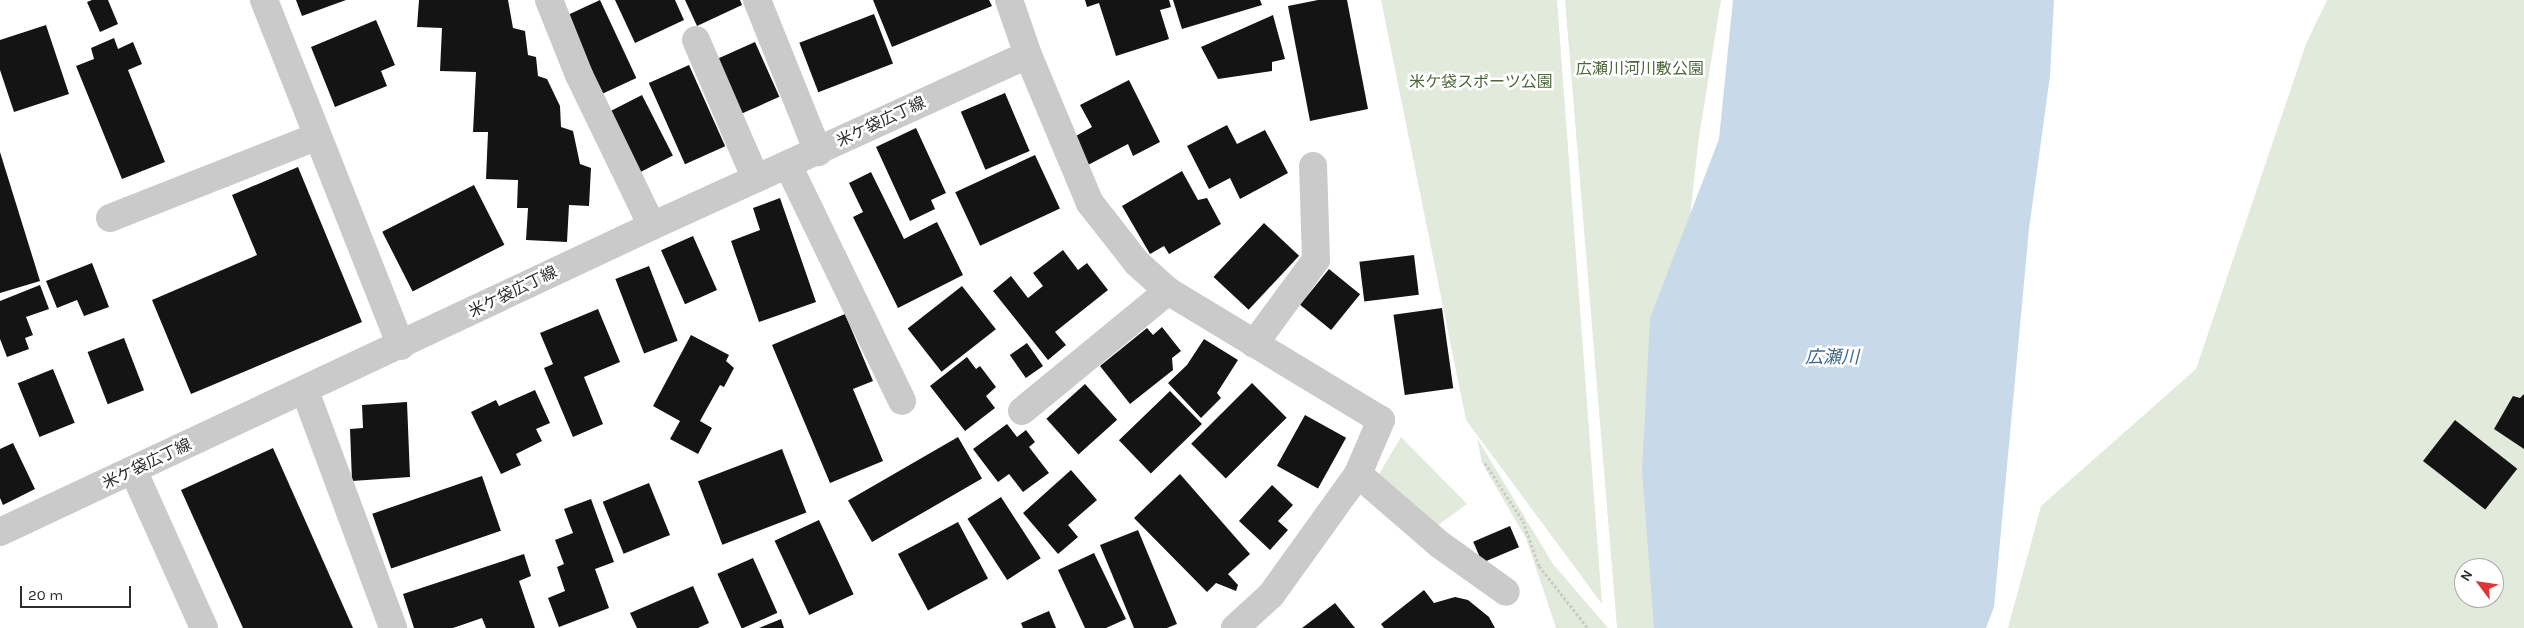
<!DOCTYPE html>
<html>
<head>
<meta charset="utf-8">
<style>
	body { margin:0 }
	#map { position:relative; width:2524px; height:628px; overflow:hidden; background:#fff; font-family:Karla,"Noto Sans JP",sans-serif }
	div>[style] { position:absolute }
	.green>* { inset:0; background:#e2eadb }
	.water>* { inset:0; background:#c8daea }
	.building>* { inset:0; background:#141414; transform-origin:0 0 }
	.path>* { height:3px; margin-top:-1.5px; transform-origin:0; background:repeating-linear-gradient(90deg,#cacaca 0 2.5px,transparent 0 5px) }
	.minor>* { height:28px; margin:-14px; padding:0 14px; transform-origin:14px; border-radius:14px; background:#cacaca }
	span { translate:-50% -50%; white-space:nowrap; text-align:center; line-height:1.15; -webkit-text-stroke:5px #fff; paint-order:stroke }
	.park-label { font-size:16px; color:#4d673c }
	.street-label { font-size:16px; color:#2d2d2d }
	.water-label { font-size:18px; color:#3f698c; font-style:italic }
	.north { position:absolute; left:2454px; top:558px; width:50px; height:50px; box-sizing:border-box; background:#fff; border:1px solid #ababab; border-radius:50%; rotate:301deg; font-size:14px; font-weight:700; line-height:20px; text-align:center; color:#2d2d2d }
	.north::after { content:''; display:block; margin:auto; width:18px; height:22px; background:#de3536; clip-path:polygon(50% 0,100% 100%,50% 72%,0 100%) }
	.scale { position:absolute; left:20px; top:586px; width:111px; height:22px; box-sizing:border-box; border:2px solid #2d2d2d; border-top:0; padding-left:6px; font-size:15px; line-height:18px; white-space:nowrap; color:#2d2d2d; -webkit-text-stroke:4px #fff; paint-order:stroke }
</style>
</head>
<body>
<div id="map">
	<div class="green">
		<div style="clip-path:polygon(1381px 0,1557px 0,1602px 604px,1466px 420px)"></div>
		<div style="clip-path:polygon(1565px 0,1721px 0,1699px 137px,1666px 428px,1665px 628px,1617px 628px)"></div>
		<div style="clip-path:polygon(evenodd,2327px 0,2524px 0,2524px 628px,2008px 628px,2041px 506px,2196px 369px,2306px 44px,2327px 0,2464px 568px,2494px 568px,2494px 598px,2464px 598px,2464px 568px)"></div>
		<div style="clip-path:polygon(1401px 437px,1467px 504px,1437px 526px,1379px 474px)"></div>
		<div style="clip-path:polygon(1477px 438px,1553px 564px,1608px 628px,1556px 628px,1526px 538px,1482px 463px)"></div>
	</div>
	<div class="water">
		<div style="clip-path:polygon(1733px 0,2054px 0,2050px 76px,2029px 229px,1994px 607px,1986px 628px,1654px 628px,1642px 471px,1650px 318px,1719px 139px)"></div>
	</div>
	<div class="building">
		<div style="clip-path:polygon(92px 0,108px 0,118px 24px,100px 32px,87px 2px)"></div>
		<div style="clip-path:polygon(296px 0,346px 0,302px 16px)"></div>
		<div style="clip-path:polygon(419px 0,508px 0,513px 28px,525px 31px,528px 55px,536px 57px,538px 76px,547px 79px,560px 106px,561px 127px,573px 131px,580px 164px,591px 168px,589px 206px,569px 205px,567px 242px,526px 240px,528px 208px,517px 208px,518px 180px,486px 179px,488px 132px,473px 132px,476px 72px,440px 71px,442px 28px,417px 27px)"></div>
		<div style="left:600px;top:0;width:86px;height:38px;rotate:65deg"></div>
		<div style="clip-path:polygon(615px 0,675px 0,684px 20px,635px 43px)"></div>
		<div style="clip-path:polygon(685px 0,740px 0,742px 5px,697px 26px)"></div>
		<div style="clip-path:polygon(873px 0,989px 0,992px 6px,892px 47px)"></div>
		<div style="clip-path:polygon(1085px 0,1169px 0,1171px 7px,1160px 10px,1169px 39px,1116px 56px,1099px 3px,1087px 7px)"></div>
		<div style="clip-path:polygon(1173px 0,1260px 0,1262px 5px,1182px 29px)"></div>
		<div style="clip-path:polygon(1318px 0,1347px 0,1368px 109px,1310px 121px,1288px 6px)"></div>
		<div style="left:874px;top:14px;width:53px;height:80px;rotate:69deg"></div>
		<div style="clip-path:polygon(1273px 15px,1285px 59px,1272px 62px,1272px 71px,1218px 79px,1201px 47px)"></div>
		<div style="clip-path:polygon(376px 20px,395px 65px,381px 71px,387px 86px,335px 107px,311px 47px)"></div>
		<div style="clip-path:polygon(46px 25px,69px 94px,14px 112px,0 70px,0 40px)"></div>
		<div style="clip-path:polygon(114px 38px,118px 49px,133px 42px,142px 64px,128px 70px,165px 162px,122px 179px,76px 66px,94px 59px,91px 48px)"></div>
		<div style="left:755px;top:42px;width:60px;height:41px;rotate:66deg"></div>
		<div style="left:689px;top:65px;width:89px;height:44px;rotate:66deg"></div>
		<div style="clip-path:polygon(1129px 80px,1160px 142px,1133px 156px,1128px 144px,1088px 165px,1074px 137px,1092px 127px,1080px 105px)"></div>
		<div style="left:1005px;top:93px;width:63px;height:48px;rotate:67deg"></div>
		<div style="left:642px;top:95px;width:68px;height:39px;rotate:63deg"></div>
		<div style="clip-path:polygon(1227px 125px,1237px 144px,1265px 130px,1288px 173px,1240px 199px,1230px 178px,1209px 189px,1187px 146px)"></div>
		<div style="clip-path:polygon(916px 128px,946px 193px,931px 200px,935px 209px,910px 221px,876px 147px)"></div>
		<div style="clip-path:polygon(0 152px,40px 281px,0 293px)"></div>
		<div style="left:1035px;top:155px;width:59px;height:88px;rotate:65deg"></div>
		<div style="clip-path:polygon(298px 167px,362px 322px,191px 394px,152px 300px,257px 255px,232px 195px)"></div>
		<div style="clip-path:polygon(1182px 171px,1198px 200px,1207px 198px,1221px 224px,1169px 254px,1164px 246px,1150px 254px,1122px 206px)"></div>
		<div style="clip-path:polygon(871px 172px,904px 239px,937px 222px,963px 275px,898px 308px,853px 217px,863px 212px,849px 183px)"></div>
		<div style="left:474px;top:185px;width:67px;height:103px;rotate:63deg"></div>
		<div style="clip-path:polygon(780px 198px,816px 302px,759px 322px,731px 241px,760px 230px,753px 208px)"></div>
		<div style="left:1264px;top:223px;width:48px;height:74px;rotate:43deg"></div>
		<div style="left:693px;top:236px;width:59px;height:35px;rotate:66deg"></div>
		<div style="clip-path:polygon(1063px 250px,1078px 270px,1087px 263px,1108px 290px,1055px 332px,1066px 345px,1048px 360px,993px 291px,1011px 276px,1028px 298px,1043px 286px,1033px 273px)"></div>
		<div style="left:1414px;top:255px;width:40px;height:55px;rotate:83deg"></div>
		<div style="clip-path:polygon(92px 263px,109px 307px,84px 316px,77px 300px,57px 308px,46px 281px)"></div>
		<div style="left:649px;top:266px;width:80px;height:36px;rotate:69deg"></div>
		<div style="left:1329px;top:269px;width:40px;height:46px;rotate:39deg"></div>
		<div style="clip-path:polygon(40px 285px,49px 309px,26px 317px,33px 335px,25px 338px,29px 349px,7px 357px,0 339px,0 301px)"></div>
		<div style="left:962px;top:286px;width:55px;height:69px;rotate:52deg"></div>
		<div style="left:1442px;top:308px;width:81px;height:49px;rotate:82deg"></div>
		<div style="clip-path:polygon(598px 309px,620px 362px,584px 377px,603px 424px,573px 437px,544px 368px,553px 364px,540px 333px)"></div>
		<div style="clip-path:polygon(845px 314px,873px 381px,853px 389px,883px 461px,830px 483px,772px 345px)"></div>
		<div style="clip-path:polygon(1162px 327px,1181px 351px,1172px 358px,1173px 370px,1130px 404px,1100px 366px,1147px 328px,1153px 335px)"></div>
		<div style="clip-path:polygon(691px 335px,729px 355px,726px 361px,734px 368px,724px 387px,720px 385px,700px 421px,712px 428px,698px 454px,670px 439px,680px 421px,653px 406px)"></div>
		<div style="left:124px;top:338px;width:56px;height:39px;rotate:69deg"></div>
		<div style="clip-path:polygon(1204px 339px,1238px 360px,1217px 393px,1221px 398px,1201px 418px,1168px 383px,1187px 365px)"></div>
		<div style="left:1027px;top:343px;width:28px;height:21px;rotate:55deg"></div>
		<div style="clip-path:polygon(967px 357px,976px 369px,980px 366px,996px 387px,986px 396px,995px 408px,965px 431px,930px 386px)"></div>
		<div style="left:53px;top:369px;width:58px;height:38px;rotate:68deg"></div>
		<div style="left:1252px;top:383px;width:49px;height:86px;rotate:45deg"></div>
		<div style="left:1085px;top:384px;width:48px;height:52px;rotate:48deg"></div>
		<div style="clip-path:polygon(535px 390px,550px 423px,536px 429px,542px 441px,516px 454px,521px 465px,501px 474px,471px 412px,496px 400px,499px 406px)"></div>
		<div style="left:1170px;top:391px;width:46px;height:71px;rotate:46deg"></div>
		<div style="clip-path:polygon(2524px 394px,2524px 449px,2494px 429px,2513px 396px,2520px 398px)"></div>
		<div style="clip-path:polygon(407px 402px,410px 477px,352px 481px,350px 429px,363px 428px,362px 405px)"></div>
		<div style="left:1305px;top:415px;width:47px;height:58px;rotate:29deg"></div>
		<div style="left:2455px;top:420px;width:79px;height:52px;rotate:38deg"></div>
		<div style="clip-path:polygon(1007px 424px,1017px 437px,1026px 430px,1035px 442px,1029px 447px,1049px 473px,1023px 492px,1009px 474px,998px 482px,973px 449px)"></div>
		<div style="left:958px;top:437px;width:48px;height:127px;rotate:60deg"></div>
		<div style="clip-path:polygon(13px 443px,35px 489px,3px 505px,0 498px,0 449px)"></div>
		<div style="clip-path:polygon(273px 448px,353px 628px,243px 628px,181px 490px)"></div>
		<div style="left:782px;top:449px;width:68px;height:90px;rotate:69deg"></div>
		<div style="clip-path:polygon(1071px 470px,1097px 500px,1068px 525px,1078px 537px,1058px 554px,1023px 513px)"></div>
		<div style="clip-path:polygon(1180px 474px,1250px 554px,1228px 574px,1238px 585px,1236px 591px,1216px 583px,1207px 592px,1134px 518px)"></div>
		<div style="left:482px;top:476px;width:58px;height:116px;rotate:71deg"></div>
		<div style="left:649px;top:483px;width:56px;height:50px;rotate:68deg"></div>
		<div style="clip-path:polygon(1272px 485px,1293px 505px,1278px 521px,1288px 530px,1270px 550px,1239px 521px)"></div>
		<div style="left:1001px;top:497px;width:73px;height:40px;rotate:57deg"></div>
		<div style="clip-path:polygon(591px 499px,614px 562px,595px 569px,609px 608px,559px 627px,548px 598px,565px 591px,557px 567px,564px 564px,555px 540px,573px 533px,564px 509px)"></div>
		<div style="left:819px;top:520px;width:82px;height:49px;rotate:65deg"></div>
		<div style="left:958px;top:522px;width:64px;height:68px;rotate:62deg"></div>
		<div style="left:1510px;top:526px;width:23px;height:40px;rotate:67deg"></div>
		<div style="clip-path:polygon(1138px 530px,1177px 624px,1167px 628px,1134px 628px,1100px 545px)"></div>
		<div style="clip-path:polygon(1094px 553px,1126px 619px,1106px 628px,1085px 628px,1058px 570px)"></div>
		<div style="clip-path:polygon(524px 554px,531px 576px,519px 581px,535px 628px,486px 628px,482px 618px,453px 628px,414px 628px,403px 594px)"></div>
		<div style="left:753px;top:558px;width:60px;height:39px;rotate:66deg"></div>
		<div style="clip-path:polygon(693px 586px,709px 623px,698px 628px,637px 628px,630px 613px)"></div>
		<div style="clip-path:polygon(1424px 590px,1434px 603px,1455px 597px,1468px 600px,1489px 617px,1495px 628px,1384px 628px,1381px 624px)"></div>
		<div style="clip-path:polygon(1335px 603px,1355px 628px,1302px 628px)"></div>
		<div style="clip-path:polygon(1049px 611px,1056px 628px,1023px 628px,1021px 623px)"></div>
		<div style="clip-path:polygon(781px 619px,784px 628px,759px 628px)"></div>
	</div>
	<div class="path">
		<div style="left:1485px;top:463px;width:69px;rotate:56.8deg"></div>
		<div style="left:1523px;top:521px;width:48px;rotate:70.4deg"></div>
		<div style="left:1539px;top:566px;width:79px;rotate:51.7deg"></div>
	</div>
	<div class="minor">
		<div style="left:264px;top:0;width:372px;rotate:68.4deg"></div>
		<div style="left:549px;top:0;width:81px;rotate:68.2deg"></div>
		<div style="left:579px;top:75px;width:168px;rotate:64.2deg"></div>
		<div style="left:757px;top:0;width:164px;rotate:68.1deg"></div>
		<div style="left:1009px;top:0;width:58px;rotate:70.9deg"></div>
		<div style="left:1028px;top:55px;width:160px;rotate:67.3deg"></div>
		<div style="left:1090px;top:203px;width:76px;rotate:51.9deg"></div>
		<div style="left:1137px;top:263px;width:42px;rotate:42.1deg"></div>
		<div style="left:1168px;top:291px;width:249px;rotate:31.2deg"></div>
		<div style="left:1381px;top:420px;width:59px;rotate:113.1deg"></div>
		<div style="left:1358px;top:474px;width:149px;rotate:125.7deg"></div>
		<div style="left:1271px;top:595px;width:49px;rotate:137.5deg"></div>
		<div style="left:696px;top:40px;width:151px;rotate:66.7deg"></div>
		<div style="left:788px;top:165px;width:262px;rotate:64.2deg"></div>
		<div style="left:110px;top:218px;width:221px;rotate:-21.5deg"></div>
		<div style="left:1254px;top:344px;width:104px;rotate:-53.6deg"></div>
		<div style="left:1316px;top:260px;width:94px;rotate:-91.8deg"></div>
		<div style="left:305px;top:391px;width:253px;rotate:69.6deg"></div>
		<div style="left:1022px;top:411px;width:189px;rotate:-39.4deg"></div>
		<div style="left:133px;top:470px;width:173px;rotate:65.8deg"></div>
		<div style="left:1358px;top:474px;width:107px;rotate:40.8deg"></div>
		<div style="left:1439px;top:544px;width:82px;rotate:35.6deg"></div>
		<div style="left:0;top:532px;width:720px;rotate:-25.14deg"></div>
		<div style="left:652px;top:226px;width:413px;rotate:-24.5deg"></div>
	</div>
	<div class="park-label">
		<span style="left:1640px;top:69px">広瀬川河川敷公園</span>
		<span style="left:1481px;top:82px">米ケ袋スポーツ公園</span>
	</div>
	<div class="street-label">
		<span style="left:881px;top:122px;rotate:-25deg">米ケ袋広丁線</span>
		<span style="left:513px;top:292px;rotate:-26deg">米ケ袋広丁線</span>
		<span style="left:147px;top:464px;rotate:-25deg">米ケ袋広丁線</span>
	</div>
	<div class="water-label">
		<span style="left:1832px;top:357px">広瀬川</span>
	</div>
	<div class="north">N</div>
	<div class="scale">20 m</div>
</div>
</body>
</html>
